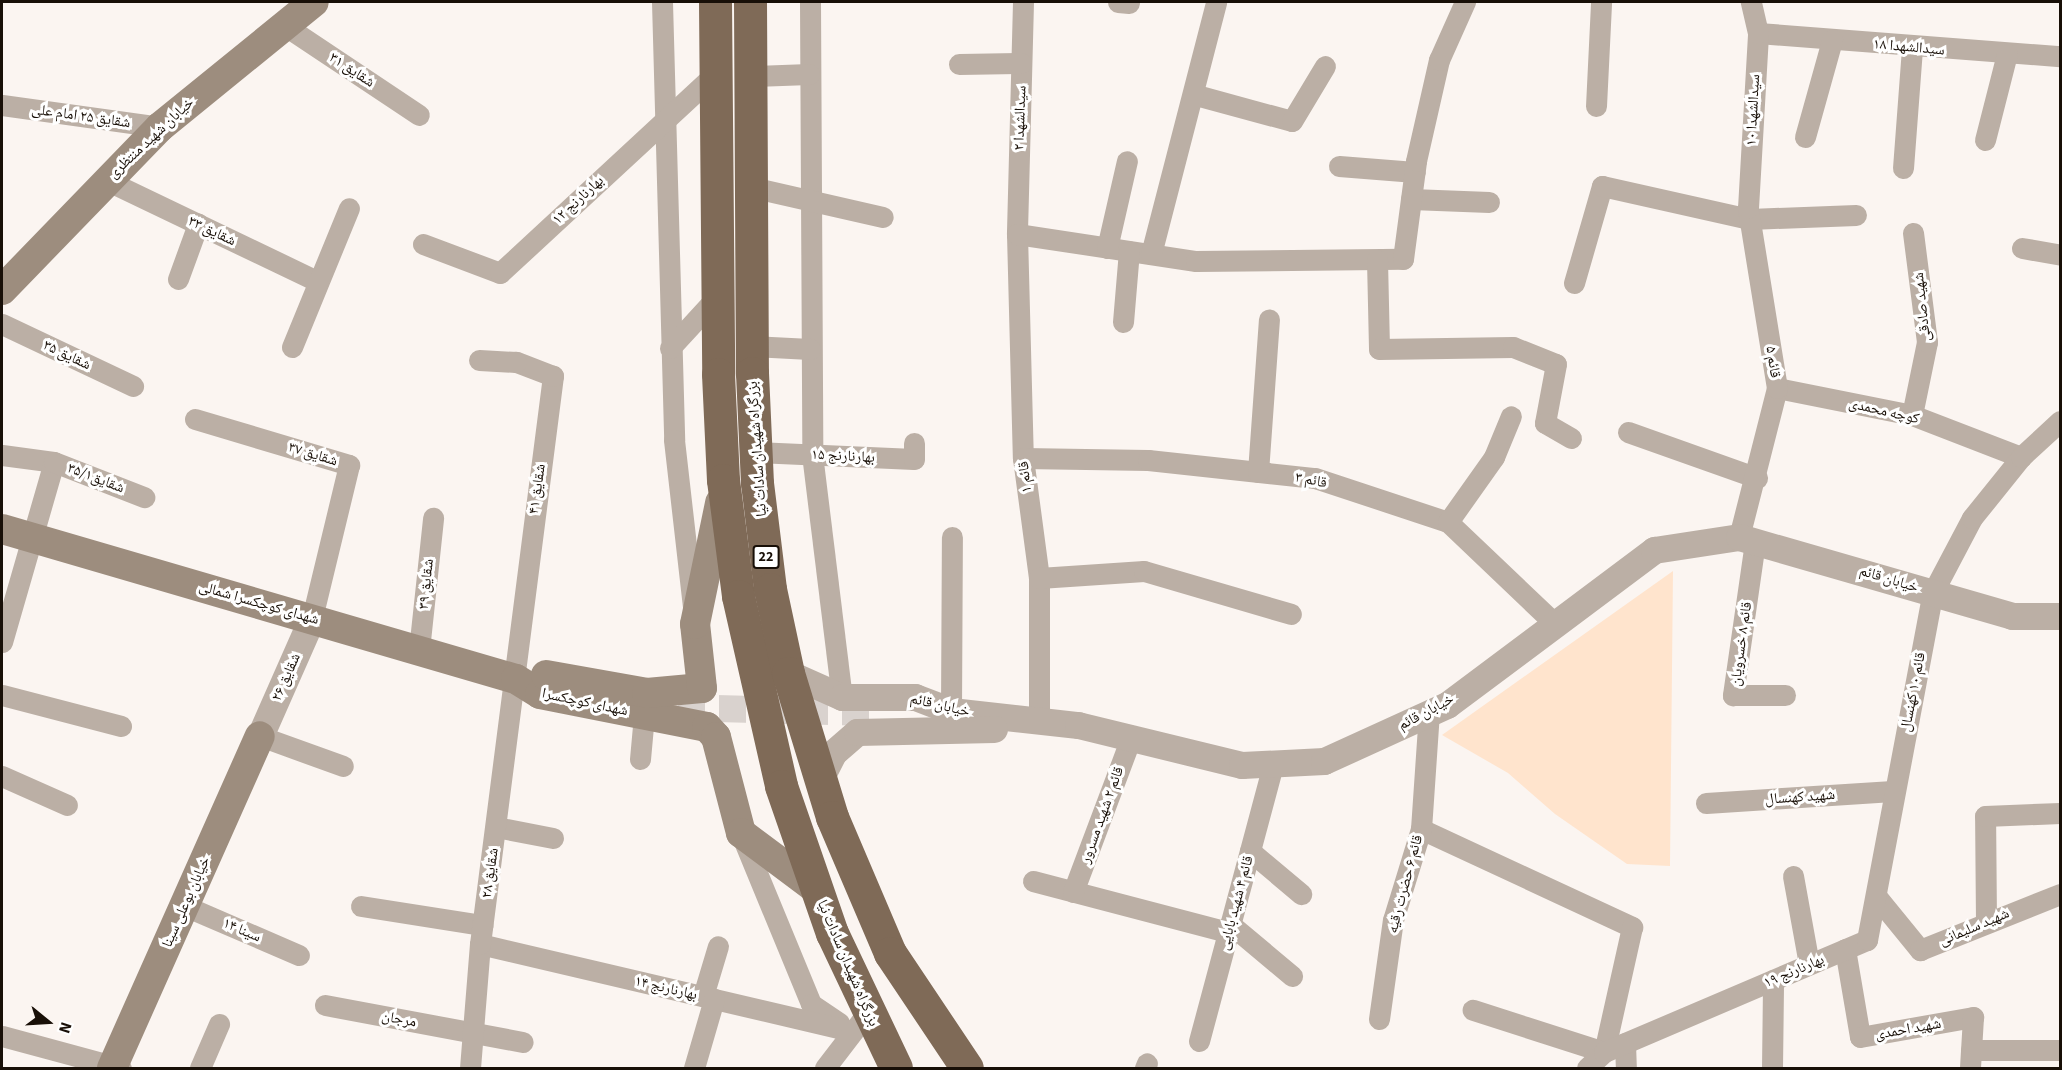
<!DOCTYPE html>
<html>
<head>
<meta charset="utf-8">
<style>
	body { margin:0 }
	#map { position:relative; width:2062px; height:1070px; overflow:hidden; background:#fbf5f1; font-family:"Source Sans 3","Noto Naskh Arabic",sans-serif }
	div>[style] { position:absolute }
	.built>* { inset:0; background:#ffe4cd }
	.tertiary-tunnel>* { height:27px; margin-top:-13.5px; transform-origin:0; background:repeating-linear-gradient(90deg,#d9d2ce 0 27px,transparent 0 41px) }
	.minor>* { height:21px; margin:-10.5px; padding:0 10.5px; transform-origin:10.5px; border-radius:10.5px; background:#bbafa5 }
	.tertiary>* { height:27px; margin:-13.5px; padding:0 13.5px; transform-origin:13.5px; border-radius:13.5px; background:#bbafa5 }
	.secondary>* { height:30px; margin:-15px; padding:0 15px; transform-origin:15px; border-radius:15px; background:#9d8d7e }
	.trunk>* { height:33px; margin:-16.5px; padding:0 16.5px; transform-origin:16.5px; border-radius:16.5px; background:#7f6a57 }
	span { translate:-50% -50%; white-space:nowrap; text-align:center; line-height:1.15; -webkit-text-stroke:6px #fff; paint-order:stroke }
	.shield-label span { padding:2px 4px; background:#fff; border:2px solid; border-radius:4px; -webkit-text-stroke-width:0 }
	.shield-label { font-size:14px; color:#180f07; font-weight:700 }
	.street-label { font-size:15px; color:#180f07 }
	.frame { position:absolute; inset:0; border:3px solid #180f07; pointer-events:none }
	.north { position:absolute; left:18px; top:992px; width:60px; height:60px; -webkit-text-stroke:4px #fff; paint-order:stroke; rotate:108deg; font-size:16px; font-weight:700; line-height:24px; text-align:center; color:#180f07 }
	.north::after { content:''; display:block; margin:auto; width:21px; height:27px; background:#180f07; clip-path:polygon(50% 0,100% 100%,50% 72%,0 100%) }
</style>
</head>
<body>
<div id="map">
	<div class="built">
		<div style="clip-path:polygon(1673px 571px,1670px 866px,1627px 864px,1555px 814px,1508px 773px,1442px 735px)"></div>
	</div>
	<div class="tertiary-tunnel">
		<div style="left:678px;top:707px;width:193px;rotate:1.5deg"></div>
	</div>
	<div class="minor">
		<div style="left:662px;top:2px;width:438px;rotate:88.4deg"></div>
		<div style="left:674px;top:440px;width:167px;rotate:83.5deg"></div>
		<div style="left:810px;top:2px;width:452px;rotate:89.7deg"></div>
		<div style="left:812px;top:454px;width:245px;rotate:83deg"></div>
		<div style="left:1023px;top:2px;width:232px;rotate:91.5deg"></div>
		<div style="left:1017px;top:234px;width:224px;rotate:88.5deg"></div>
		<div style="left:1023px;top:458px;width:121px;rotate:82.4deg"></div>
		<div style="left:1039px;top:578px;width:141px;rotate:90deg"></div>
		<div style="left:1118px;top:2px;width:11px;rotate:5deg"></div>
		<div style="left:284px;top:25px;width:162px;rotate:33.7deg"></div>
		<div style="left:1758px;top:33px;width:303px;rotate:4.4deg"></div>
		<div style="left:959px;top:64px;width:62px;rotate:-0.9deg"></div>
		<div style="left:751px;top:76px;width:58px;rotate:-2deg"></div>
		<div style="left:1196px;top:95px;width:99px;rotate:15.2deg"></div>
		<div style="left:1292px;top:121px;width:64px;rotate:-59deg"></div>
		<div style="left:2px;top:105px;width:160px;rotate:7.9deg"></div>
		<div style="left:1596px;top:106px;width:104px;rotate:-87.2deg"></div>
		<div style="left:1805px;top:137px;width:101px;rotate:-74.4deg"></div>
		<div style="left:1985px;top:140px;width:89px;rotate:-75.7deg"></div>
		<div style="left:1339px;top:166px;width:76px;rotate:4.5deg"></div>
		<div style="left:1903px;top:168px;width:120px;rotate:-85.7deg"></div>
		<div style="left:106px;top:180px;width:234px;rotate:25.6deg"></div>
		<div style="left:751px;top:187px;width:135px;rotate:12.8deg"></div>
		<div style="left:1411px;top:199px;width:78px;rotate:2.2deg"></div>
		<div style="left:1017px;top:234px;width:181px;rotate:8.6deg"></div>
		<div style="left:1196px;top:261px;width:207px;rotate:-0.6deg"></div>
		<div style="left:1403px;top:259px;width:99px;rotate:-82.4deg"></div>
		<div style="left:1416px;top:161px;width:104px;rotate:-77.2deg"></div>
		<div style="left:1439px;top:60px;width:64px;rotate:-65.9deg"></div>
		<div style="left:423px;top:244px;width:82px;rotate:20.6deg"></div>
		<div style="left:500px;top:273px;width:294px;rotate:-42.8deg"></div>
		<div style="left:1107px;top:248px;width:89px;rotate:-77.1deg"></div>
		<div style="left:2022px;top:248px;width:39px;rotate:10deg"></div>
		<div style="left:1151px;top:254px;width:260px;rotate:-75.5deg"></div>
		<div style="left:1377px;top:260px;width:89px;rotate:88.7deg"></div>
		<div style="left:1379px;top:349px;width:134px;rotate:-0.9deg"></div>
		<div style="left:1513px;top:347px;width:46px;rotate:21.6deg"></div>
		<div style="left:1556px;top:364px;width:60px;rotate:100.6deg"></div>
		<div style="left:1545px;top:423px;width:30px;rotate:30deg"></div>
		<div style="left:178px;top:279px;width:59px;rotate:-70deg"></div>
		<div style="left:1574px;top:283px;width:101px;rotate:-73.9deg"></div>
		<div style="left:1602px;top:186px;width:152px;rotate:12.6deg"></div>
		<div style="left:1750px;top:219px;width:106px;rotate:-2.2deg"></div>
		<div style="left:1123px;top:322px;width:71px;rotate:-85.2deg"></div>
		<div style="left:2px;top:324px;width:145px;rotate:25.3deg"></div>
		<div style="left:752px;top:346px;width:58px;rotate:3deg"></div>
		<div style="left:292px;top:347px;width:150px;rotate:-67.7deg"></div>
		<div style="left:670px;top:348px;width:68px;rotate:-47.4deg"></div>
		<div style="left:1777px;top:388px;width:138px;rotate:11.3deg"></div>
		<div style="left:1912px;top:415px;width:117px;rotate:21.1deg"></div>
		<div style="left:1912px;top:415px;width:75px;rotate:-78.4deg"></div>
		<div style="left:1927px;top:342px;width:110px;rotate:-97.3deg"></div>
		<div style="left:195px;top:419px;width:161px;rotate:16.6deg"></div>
		<div style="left:349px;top:465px;width:157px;rotate:103.6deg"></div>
		<div style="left:1628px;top:432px;width:137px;rotate:19.6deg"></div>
		<div style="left:755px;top:452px;width:159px;rotate:2.5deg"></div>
		<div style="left:914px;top:459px;width:16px;rotate:-90deg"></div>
		<div style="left:2px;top:455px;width:52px;rotate:7.7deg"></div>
		<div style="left:1023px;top:458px;width:125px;rotate:0.9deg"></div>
		<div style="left:1148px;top:460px;width:168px;rotate:6.2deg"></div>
		<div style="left:1315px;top:478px;width:140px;rotate:18.3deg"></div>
		<div style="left:1448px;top:522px;width:146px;rotate:43.6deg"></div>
		<div style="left:1258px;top:472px;width:153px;rotate:-85.9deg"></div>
		<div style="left:1448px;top:522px;width:80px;rotate:-54.7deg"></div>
		<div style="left:1494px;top:457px;width:44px;rotate:-67.5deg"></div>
		<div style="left:1739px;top:537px;width:154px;rotate:-75.7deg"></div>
		<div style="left:1777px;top:388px;width:182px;rotate:-99.2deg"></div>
		<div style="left:1748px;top:208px;width:175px;rotate:-86.7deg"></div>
		<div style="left:1758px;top:33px;width:32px;rotate:-103deg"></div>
		<div style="left:1755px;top:542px;width:155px;rotate:98.2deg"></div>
		<div style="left:1733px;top:695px;width:52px"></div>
		<div style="left:1039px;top:578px;width:105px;rotate:-3.8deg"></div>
		<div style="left:1144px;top:571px;width:153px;rotate:16.3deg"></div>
		<div style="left:2px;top:642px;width:187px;rotate:-73.9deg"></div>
		<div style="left:54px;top:462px;width:97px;rotate:21.3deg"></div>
		<div style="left:419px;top:650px;width:133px;rotate:-83.9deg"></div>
		<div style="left:2px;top:695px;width:123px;rotate:14.6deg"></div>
		<div style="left:951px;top:711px;width:174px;rotate:-89.7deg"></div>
		<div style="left:260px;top:736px;width:88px;rotate:19.9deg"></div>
		<div style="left:640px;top:759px;width:44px;rotate:-84.8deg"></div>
		<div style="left:2px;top:776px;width:71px;rotate:24deg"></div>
		<div style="left:1706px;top:803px;width:187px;rotate:-3.7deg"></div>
		<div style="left:496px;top:827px;width:58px;rotate:10.9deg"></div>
		<div style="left:1421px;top:829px;width:233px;rotate:24.9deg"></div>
		<div style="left:1632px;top:927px;width:128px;rotate:102.6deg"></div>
		<div style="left:1604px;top:1052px;width:138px;rotate:-162.2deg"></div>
		<div style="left:741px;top:834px;width:184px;rotate:67.6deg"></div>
		<div style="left:811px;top:1004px;width:34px;rotate:34deg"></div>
		<div style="left:1250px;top:851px;width:67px;rotate:40.1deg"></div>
		<div style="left:1793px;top:876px;width:89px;rotate:79.7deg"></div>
		<div style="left:1033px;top:881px;width:202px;rotate:14.7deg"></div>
		<div style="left:1073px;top:892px;width:165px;rotate:-69.4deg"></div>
		<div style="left:1876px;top:896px;width:70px;rotate:50.8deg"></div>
		<div style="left:1920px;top:950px;width:151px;rotate:-21.8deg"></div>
		<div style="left:185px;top:906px;width:124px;rotate:23.3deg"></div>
		<div style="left:361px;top:906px;width:123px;rotate:8.9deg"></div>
		<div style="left:1986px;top:921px;width:105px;rotate:-90.5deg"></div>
		<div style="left:1985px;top:816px;width:75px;rotate:-2.3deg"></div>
		<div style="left:1230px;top:924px;width:81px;rotate:40deg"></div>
		<div style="left:480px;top:944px;width:382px;rotate:13.2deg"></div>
		<div style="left:1845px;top:949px;width:89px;rotate:80.3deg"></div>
		<div style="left:1860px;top:1037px;width:115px;rotate:-10deg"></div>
		<div style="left:1973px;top:1017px;width:51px;rotate:93.4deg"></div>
		<div style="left:703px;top:996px;width:52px;rotate:-73.3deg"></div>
		<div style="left:325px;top:1005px;width:201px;rotate:10.6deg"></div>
		<div style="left:1379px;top:1019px;width:100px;rotate:-82deg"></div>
		<div style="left:1393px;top:920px;width:95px;rotate:-72.9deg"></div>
		<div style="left:1421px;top:829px;width:116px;rotate:-86.1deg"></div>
		<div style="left:2px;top:1036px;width:123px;rotate:15.1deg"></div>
		<div style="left:1199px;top:1041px;width:287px;rotate:-75deg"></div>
		<div style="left:1625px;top:1043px;width:25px;rotate:88deg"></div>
		<div style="left:1971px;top:1050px;width:89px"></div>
		<div style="left:200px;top:1068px;width:48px;rotate:-66.6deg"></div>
		<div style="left:470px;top:1068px;width:124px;rotate:-85.4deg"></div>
		<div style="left:480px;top:944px;width:573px;rotate:-82.68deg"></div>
		<div style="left:553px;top:376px;width:40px;rotate:-159deg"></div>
		<div style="left:516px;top:362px;width:37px;rotate:-177deg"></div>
		<div style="left:694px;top:1068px;width:72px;rotate:-73.8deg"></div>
		<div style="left:825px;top:1068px;width:59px;rotate:-52.5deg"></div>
		<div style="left:1145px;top:1068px;width:5px;rotate:-68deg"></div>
		<div style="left:1587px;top:1068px;width:23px;rotate:-43deg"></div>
		<div style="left:1604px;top:1052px;width:286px;rotate:-23.1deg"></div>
		<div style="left:1867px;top:940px;width:354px;rotate:-79.3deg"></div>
		<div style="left:1933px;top:592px;width:84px;rotate:-62.2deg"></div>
		<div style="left:1972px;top:518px;width:78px;rotate:-51.2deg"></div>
		<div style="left:2021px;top:457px;width:53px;rotate:-42.7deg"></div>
		<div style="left:1772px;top:1068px;width:88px;rotate:-89.3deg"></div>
	</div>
	<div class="tertiary">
		<div style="left:788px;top:673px;width:59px;rotate:24deg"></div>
		<div style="left:842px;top:697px;width:73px"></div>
		<div style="left:915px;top:697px;width:39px;rotate:21deg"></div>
		<div style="left:951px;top:711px;width:128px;rotate:6.3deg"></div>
		<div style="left:1078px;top:725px;width:169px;rotate:13.7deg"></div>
		<div style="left:1242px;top:765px;width:82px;rotate:-2.8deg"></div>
		<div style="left:1324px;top:761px;width:135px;rotate:-24.5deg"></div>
		<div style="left:1447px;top:705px;width:259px;rotate:-36.8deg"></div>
		<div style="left:1654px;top:550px;width:86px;rotate:-8.7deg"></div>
		<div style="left:1739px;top:537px;width:284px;rotate:16.1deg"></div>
		<div style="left:2012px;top:616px;width:48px"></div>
		<div style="left:260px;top:736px;width:129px;rotate:-66.2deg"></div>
		<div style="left:819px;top:781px;width:31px;rotate:-63deg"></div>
		<div style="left:833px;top:753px;width:32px;rotate:-41deg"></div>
		<div style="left:857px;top:732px;width:137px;rotate:-1.3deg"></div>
	</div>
	<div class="secondary">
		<div style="left:2px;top:290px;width:227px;rotate:-45.9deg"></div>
		<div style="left:160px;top:127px;width:198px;rotate:-39.1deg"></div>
		<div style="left:2px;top:529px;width:535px;rotate:16.27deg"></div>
		<div style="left:516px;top:679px;width:28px;rotate:32deg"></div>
		<div style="left:540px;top:694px;width:170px;rotate:11.2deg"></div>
		<div style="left:707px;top:727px;width:13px;rotate:48deg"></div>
		<div style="left:716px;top:737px;width:99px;rotate:75.4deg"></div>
		<div style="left:741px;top:833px;width:94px;rotate:36.7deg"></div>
		<div style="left:546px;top:675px;width:103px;rotate:10.1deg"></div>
		<div style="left:647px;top:693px;width:55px;rotate:-5.2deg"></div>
		<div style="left:702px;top:688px;width:64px;rotate:-96.2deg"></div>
		<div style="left:695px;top:624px;width:124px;rotate:-78.3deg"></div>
		<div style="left:112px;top:1068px;width:363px;rotate:-66deg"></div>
	</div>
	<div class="trunk">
		<div style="left:715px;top:2px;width:372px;rotate:89.5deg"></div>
		<div style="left:718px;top:374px;width:106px;rotate:87.3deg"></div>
		<div style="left:723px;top:480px;width:117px;rotate:82.6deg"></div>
		<div style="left:738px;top:596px;width:195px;rotate:77.2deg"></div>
		<div style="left:781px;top:786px;width:156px;rotate:70.9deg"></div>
		<div style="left:832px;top:933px;width:149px;rotate:64.6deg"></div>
		<div style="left:750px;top:2px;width:371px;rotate:89.7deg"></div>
		<div style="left:752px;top:373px;width:110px;rotate:87.4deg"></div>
		<div style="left:757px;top:483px;width:107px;rotate:83deg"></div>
		<div style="left:770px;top:589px;width:86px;rotate:77.9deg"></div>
		<div style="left:788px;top:673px;width:151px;rotate:73deg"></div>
		<div style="left:832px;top:817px;width:148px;rotate:66.9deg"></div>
		<div style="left:890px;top:953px;width:138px;rotate:56.2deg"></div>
	</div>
	<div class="shield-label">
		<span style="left:766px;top:557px">22</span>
	</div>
	<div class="street-label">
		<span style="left:1909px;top:47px;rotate:5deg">سیدالشهدا ۱۸</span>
		<span style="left:352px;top:70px;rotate:33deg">شقایق ۳۱</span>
		<span style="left:1753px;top:110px;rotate:-87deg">سیدالشهدا ۱۰</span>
		<span style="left:81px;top:116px;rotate:8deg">شقایق ۲۵ امام علی</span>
		<span style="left:1020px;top:118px;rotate:-88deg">سیدالشهدا ۲</span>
		<span style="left:151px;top:138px;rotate:-43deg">خیابان شهید منتظری</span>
		<span style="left:578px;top:200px;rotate:-43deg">بهارنارنج ۱۲</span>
		<span style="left:212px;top:231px;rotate:25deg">شقایق ۳۳</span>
		<span style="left:1922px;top:307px;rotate:-96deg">شهید صادقی</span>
		<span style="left:67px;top:355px;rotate:25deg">شقایق ۳۵</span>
		<span style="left:1773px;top:362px;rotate:81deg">قائم ۵</span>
		<span style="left:1884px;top:411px;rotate:13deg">کوچه محمدی</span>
		<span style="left:757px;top:449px;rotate:-94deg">بزرگراه شهیدان سادات نیا</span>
		<span style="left:313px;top:454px;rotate:17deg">شقایق ۳۷</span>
		<span style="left:843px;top:456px;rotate:3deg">بهارنارنج ۱۵</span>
		<span style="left:1025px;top:477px;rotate:-97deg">قائم ۱</span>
		<span style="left:96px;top:478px;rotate:21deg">شقایق۳۵/۱</span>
		<span style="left:1311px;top:480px;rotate:11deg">قائم ۳</span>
		<span style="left:537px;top:489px;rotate:-82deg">شقایق ۴۱</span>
		<span style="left:1889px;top:579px;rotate:17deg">خیابان قائم</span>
		<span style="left:426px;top:584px;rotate:-84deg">شقایق ۳۹</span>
		<span style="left:259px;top:603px;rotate:16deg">شهدای کوچکسرا شمالی</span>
		<span style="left:1741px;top:644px;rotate:-82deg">قائم ۸ خسرویان</span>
		<span style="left:286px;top:677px;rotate:-66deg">شقایق ۲۶</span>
		<span style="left:1913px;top:692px;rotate:-79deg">قائم ۱۰ کهنسال</span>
		<span style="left:585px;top:702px;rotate:12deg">شهدای کوچکسرا</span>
		<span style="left:940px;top:705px;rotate:13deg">خیابان قائم</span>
		<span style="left:1426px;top:712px;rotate:-28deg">خیابان قائم</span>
		<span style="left:1800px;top:797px;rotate:-4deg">شهید کهنسال</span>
		<span style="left:1102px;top:815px;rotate:-70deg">قائم ۲ شهید مسرور</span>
		<span style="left:490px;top:873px;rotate:-82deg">شقایق ۲۸</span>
		<span style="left:1405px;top:884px;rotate:-75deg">قائم ۶ حضرت رقیه</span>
		<span style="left:186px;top:902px;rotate:-66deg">خیابان بوعلی سینا</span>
		<span style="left:1236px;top:903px;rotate:-75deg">قائم ۴ شهید بابایی</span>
		<span style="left:1974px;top:927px;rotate:-23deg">شهید سلیمانی</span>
		<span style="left:242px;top:930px;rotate:23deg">سینا ۱۴</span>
		<span style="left:848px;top:963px;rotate:67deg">بزرگراه شهیدان سادات نیا</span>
		<span style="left:1794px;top:971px;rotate:-23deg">بهارنارنج ۱۹</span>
		<span style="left:666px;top:988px;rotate:13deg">بهارنارنج ۱۴</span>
		<span style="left:399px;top:1019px;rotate:11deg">مرجان</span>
		<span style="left:1908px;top:1029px;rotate:-10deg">شهید احمدی</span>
	</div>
	<div class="frame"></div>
	<div class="north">N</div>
</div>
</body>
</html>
